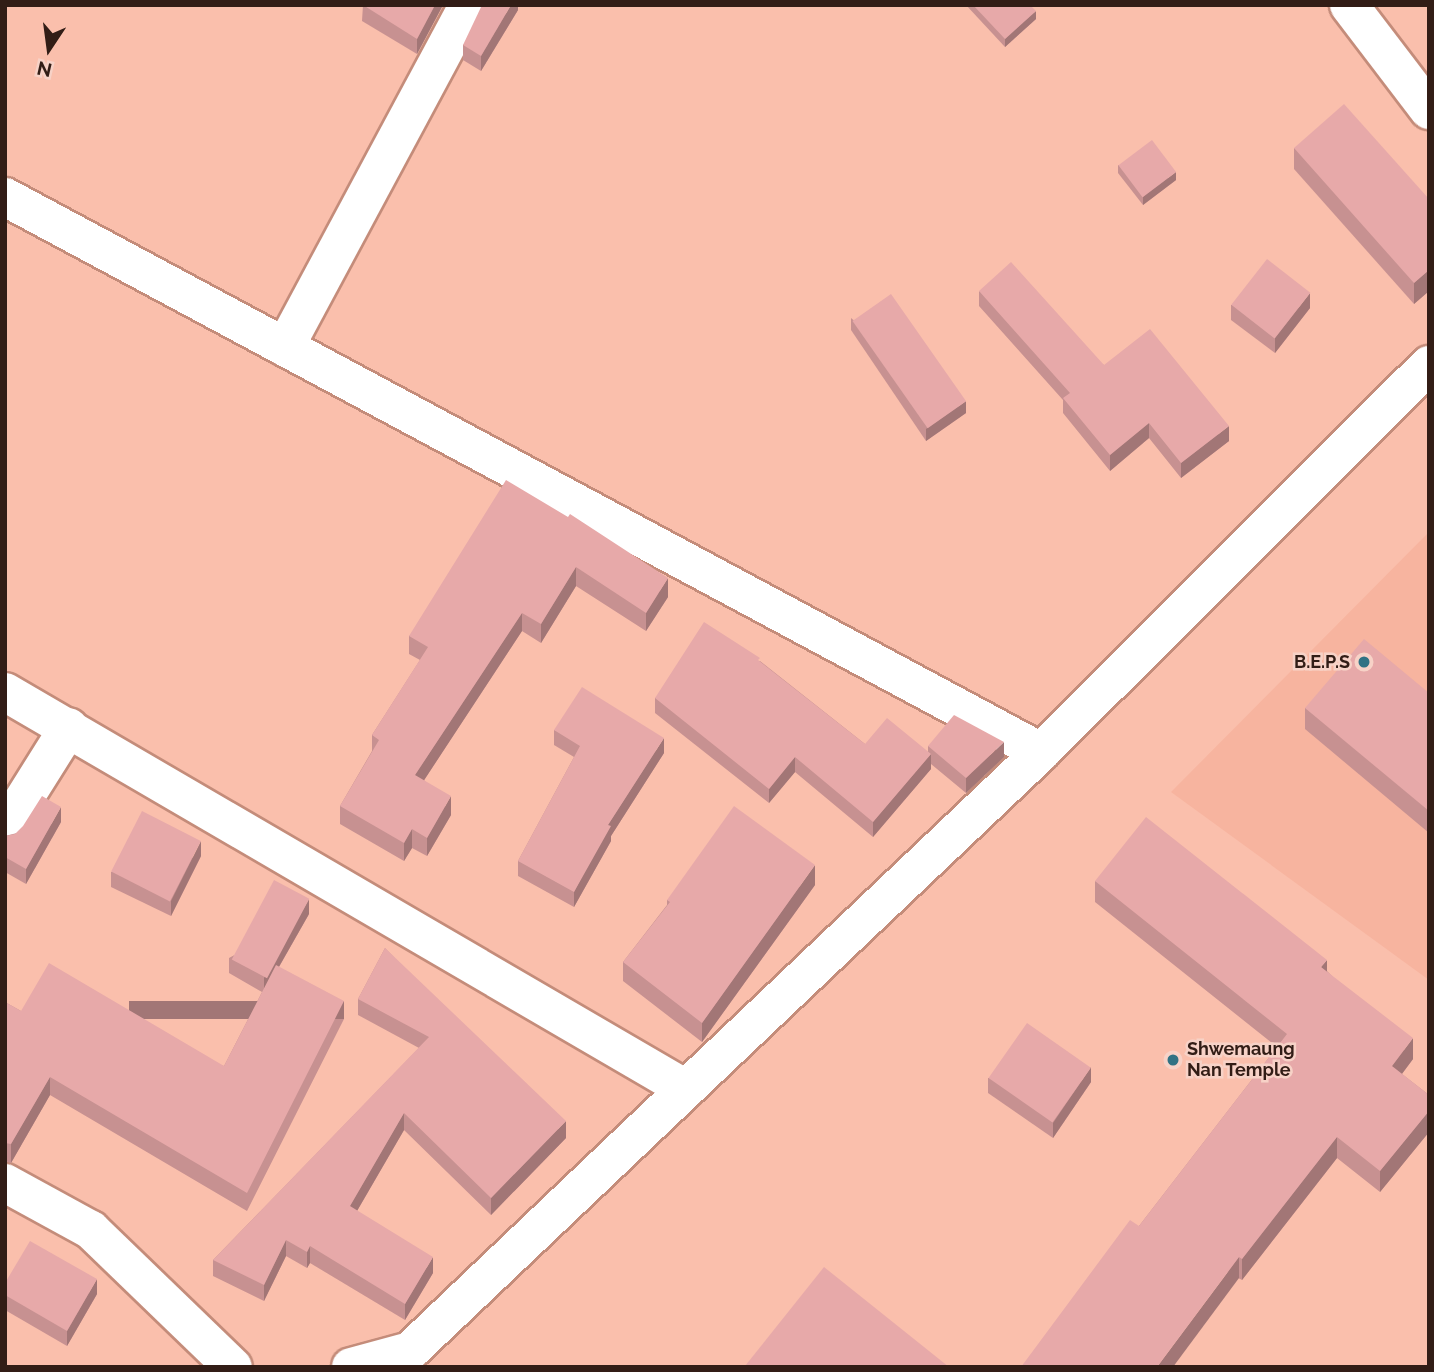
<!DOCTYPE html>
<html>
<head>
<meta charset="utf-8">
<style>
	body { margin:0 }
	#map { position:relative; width:1434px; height:1372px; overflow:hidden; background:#fabfac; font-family:Raleway,sans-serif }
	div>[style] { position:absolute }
	.built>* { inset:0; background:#f7b49f }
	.roads { filter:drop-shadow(2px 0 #c48c7a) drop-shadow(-2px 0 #c48c7a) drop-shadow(0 2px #c48c7a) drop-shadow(0 -2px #c48c7a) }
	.minor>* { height:38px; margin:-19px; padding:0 19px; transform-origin:19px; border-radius:19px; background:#fff }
	.secondary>* { height:38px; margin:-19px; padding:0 19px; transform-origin:19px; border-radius:19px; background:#fff }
	.wall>* { inset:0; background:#c79191 }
	.shaded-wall>* { inset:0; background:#a27676; transform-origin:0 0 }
	.building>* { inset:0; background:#e7a9a9; transform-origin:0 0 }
	.dots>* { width:19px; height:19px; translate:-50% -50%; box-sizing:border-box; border:4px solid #f7d2c7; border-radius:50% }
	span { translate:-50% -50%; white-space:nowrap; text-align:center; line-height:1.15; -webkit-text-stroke:5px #f7d2c7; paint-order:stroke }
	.poi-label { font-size:18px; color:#321d16; font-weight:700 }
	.right { translate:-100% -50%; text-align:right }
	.left { translate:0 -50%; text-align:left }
	.frame { position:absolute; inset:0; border:7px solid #321d16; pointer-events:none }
	.north { position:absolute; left:14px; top:14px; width:70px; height:70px; -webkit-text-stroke:5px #f7d2c7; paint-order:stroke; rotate:193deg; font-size:19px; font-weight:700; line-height:28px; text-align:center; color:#321d16 }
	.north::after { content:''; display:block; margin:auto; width:24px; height:32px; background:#321d16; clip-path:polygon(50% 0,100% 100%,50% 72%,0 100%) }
</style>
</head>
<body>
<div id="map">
	<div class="built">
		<div style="clip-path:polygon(1429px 532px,1429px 980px,1171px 792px)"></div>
	</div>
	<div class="roads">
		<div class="minor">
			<div style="left:5px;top:197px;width:1175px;rotate:28.18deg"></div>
			<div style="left:285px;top:347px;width:388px;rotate:-61.8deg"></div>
			<div style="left:5px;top:692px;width:788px;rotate:30.24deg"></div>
			<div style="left:5px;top:829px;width:120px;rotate:-57.9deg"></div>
			<div style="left:5px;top:1183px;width:98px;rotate:28.7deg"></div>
			<div style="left:91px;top:1230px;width:197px;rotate:44deg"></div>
		</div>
		<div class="secondary">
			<div style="left:1349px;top:5px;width:132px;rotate:52.7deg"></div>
			<div style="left:351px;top:1367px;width:61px;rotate:-15.2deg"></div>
			<div style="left:410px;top:1351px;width:870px;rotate:-43.51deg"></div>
			<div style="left:1041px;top:752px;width:548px;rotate:-44.93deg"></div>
		</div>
	</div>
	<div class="wall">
		<div style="clip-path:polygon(363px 5px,443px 5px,417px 54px,362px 21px)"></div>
		<div style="clip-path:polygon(518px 5px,518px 10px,481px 71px,463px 60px,463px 45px)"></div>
		<div style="clip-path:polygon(966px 5px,1030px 5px,1036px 19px,1005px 47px)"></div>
		<div style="clip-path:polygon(1294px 148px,1429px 199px,1429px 291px,1414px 304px,1294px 169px)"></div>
		<div style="clip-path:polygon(1118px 165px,1176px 180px,1143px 205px,1118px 173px)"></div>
		<div style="clip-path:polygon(979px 291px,1104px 365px,1229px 441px,1181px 478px,1149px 438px,1110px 471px,1063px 413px,1063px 400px,979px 306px)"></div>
		<div style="clip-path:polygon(1231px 305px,1310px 308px,1275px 353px,1231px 320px)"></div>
		<div style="clip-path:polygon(851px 318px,966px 413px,926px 441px,851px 330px)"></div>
		<div style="clip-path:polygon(568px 517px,668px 597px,646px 631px,576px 586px,541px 643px,522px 631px,424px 780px,451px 815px,427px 856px,412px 848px,404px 861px,340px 824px,340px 806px,372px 751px,372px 735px,420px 660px,409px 654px,409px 636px)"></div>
		<div style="clip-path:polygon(760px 661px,865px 744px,928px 752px,928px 746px,1004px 757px,966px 793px,931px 764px,931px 769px,873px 837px,795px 772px,769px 803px,655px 713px,655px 698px)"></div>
		<div style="clip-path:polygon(1429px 693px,1429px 833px,1305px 729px,1305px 708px)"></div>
		<div style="clip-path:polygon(554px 730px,664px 753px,611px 836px,611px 841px,574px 907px,518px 876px,518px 861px,574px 757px,554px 745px)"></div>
		<div style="clip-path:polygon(61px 822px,26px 884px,5px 872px,5px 836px)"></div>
		<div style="clip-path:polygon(201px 856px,171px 916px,111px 887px,111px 872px)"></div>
		<div style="clip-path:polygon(1095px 881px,1327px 971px,1413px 1059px,1402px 1074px,1429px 1095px,1429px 1132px,1380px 1192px,1337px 1158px,1242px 1280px,1139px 1226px,1277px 1047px,1095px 902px)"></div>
		<div style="clip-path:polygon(815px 885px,702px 1042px,623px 981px,623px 962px,667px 905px,667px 900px)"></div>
		<div style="clip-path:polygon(309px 914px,279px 967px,344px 1019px,247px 1211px,50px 1095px,11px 1163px,5px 1161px,5px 1002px,21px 1011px,224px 1066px,262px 992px,229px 973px,229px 958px)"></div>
		<div style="clip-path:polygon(385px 948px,566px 1138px,491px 1215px,404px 1130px,357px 1211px,433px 1273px,405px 1320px,310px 1263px,307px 1268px,286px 1256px,264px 1301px,213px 1276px,213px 1260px,419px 1048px,358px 1015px,358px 999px)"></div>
		<div style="clip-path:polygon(988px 1078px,1091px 1082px,1053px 1138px,988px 1093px)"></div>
		<div style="clip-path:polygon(5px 1283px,97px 1294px,67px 1346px,5px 1310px)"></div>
	</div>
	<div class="shaded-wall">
		<div style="clip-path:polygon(435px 5px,443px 5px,417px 54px,417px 39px)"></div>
		<div style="clip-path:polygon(511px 5px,518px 5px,518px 10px,481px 71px,481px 56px)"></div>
		<div style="clip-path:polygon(1036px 11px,1036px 19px,1005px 47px,1005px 39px)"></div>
		<div style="clip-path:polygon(1176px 172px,1176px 180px,1143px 205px,1143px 197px)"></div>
		<div style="clip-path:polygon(1429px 270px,1429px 291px,1414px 304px,1414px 283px)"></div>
		<div style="clip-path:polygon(1310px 293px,1310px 308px,1275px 353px,1275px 338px)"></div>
		<div style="clip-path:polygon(966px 401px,966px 413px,926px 441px,926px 429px)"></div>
		<div style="clip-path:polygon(1149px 423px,1149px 438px,1110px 471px,1110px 455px)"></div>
		<div style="clip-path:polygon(1229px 426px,1229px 441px,1181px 478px,1181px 463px)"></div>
		<div style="clip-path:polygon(576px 567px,576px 586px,541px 643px,541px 624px)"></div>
		<div style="clip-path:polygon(668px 578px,668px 597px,646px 631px,646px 613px)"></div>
		<div style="clip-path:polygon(522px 613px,522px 631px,415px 794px,415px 775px)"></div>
		<div style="clip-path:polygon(664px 738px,664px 753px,611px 836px,611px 841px,574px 907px,574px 892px,608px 825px)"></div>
		<div style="clip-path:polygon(1004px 742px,1004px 757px,966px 793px,966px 778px)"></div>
		<div style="clip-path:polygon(931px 754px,931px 769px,873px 837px,873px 822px)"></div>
		<div style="clip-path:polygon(795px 757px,795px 772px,769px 803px,769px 789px)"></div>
		<div style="clip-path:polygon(451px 796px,451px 815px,427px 856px,427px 838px)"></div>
		<div style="clip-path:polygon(61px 807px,61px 822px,26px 884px,26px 869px)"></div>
		<div style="clip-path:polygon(412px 829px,412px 848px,404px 861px,404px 843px)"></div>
		<div style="clip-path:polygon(201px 841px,201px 856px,171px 916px,171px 901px)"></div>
		<div style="clip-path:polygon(815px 865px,815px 885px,702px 1042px,702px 1023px)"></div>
		<div style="clip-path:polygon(309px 899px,309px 914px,264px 993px,264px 978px)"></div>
		<div style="clip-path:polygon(1327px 960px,1327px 981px,1321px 967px)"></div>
		<div style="left:344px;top:1001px;width:18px;height:215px;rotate:90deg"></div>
		<div style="clip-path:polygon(1413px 1038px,1413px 1059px,1392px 1087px,1392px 1066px)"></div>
		<div style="clip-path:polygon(1091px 1067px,1091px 1082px,1053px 1138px,1053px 1123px)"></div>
		<div style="clip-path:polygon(50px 1077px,50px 1095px,11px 1163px,11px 1144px)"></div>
		<div style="clip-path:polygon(1429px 1111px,1429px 1132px,1380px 1192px,1380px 1171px)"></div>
		<div style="clip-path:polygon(404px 1113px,404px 1130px,350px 1223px,350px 1206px)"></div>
		<div style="clip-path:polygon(566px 1121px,566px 1138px,491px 1215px,491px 1198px)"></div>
		<div style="clip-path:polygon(1337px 1137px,1337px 1158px,1242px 1280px,1242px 1259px)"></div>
		<div style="clip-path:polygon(286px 1240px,286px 1256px,264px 1301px,264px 1285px)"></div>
		<div style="clip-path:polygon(310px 1246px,310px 1263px,307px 1268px,307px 1252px)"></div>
		<div style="clip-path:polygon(433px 1257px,433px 1273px,405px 1320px,405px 1304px)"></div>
		<div style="clip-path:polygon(1239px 1257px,1239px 1278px,1173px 1367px,1157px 1367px)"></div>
		<div style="clip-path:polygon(97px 1279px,97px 1294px,67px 1346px,67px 1331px)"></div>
	</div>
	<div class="building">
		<div style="clip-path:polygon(363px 5px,435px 5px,417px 39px)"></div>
		<div style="clip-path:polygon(482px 5px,511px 5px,481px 56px,463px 45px)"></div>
		<div style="clip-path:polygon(973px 5px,1030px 5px,1036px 11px,1005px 39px)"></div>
		<div style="clip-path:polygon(1344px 104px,1429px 199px,1429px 270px,1414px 283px,1294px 148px)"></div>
		<div style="left:1152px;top:140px;width:40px;height:42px;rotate:53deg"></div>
		<div style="left:1267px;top:259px;width:55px;height:58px;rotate:38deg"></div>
		<div style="clip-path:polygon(1011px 262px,1104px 365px,1150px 329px,1229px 426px,1181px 463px,1149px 423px,1110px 455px,1063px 398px,1070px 393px,979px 291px)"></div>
		<div style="left:891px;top:294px;width:131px;height:47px;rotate:55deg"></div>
		<div style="clip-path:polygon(506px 480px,568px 517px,570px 514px,668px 578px,646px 613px,576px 567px,541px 624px,522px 613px,415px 775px,451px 796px,427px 838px,412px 829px,404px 843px,340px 806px,379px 740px,372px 735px,428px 647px,409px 636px)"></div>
		<div style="clip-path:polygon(704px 622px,760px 658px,758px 660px,865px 744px,887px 718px,931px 754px,873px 822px,795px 757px,769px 789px,655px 698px)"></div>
		<div style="clip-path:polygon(1364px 639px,1429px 693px,1429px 811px,1305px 708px)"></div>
		<div style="clip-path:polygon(582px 687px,664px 738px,608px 825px,611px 826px,574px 892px,518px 861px,580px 746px,554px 730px)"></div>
		<div style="clip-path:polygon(954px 715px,1004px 742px,966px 778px,928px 746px)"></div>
		<div style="clip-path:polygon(42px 796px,61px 807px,26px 869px,5px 857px,5px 836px,15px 834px,23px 826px)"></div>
		<div style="clip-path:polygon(734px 806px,815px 865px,702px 1023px,623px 962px,670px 902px,667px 900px)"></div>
		<div style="left:142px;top:811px;width:66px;height:68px;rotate:27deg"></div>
		<div style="clip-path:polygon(1146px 817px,1327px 960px,1321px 967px,1413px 1038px,1392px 1066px,1429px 1095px,1429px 1111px,1380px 1171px,1337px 1137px,1242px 1259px,1239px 1257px,1157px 1367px,1021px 1367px,1130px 1220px,1139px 1226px,1287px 1034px,1095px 881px)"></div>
		<div style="left:274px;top:880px;width:40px;height:90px;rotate:28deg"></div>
		<div style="clip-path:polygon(385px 948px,566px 1121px,491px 1198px,404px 1113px,350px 1206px,433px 1257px,405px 1304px,310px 1246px,307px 1252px,286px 1240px,264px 1285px,213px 1260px,429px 1037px,358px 999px)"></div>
		<div style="clip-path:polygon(49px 963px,224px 1066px,276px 965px,344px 1001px,247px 1193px,50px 1077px,11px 1144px,5px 1143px,5px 1002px,21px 1011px)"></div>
		<div style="left:1027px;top:1023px;width:78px;height:67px;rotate:35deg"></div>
		<div style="clip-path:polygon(30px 1241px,97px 1279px,67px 1331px,5px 1295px,5px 1283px)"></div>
		<div style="clip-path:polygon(824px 1267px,949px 1367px,746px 1367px,745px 1366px)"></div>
	</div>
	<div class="dots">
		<div style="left:1364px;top:662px;background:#307284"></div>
		<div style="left:1173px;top:1060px;background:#307284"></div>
	</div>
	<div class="poi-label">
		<span class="right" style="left:1350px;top:662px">B.E.P.S</span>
		<span class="left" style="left:1187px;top:1060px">Shwemaung<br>Nan Temple</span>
	</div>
	<div class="frame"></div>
	<div class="north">N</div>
</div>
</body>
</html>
